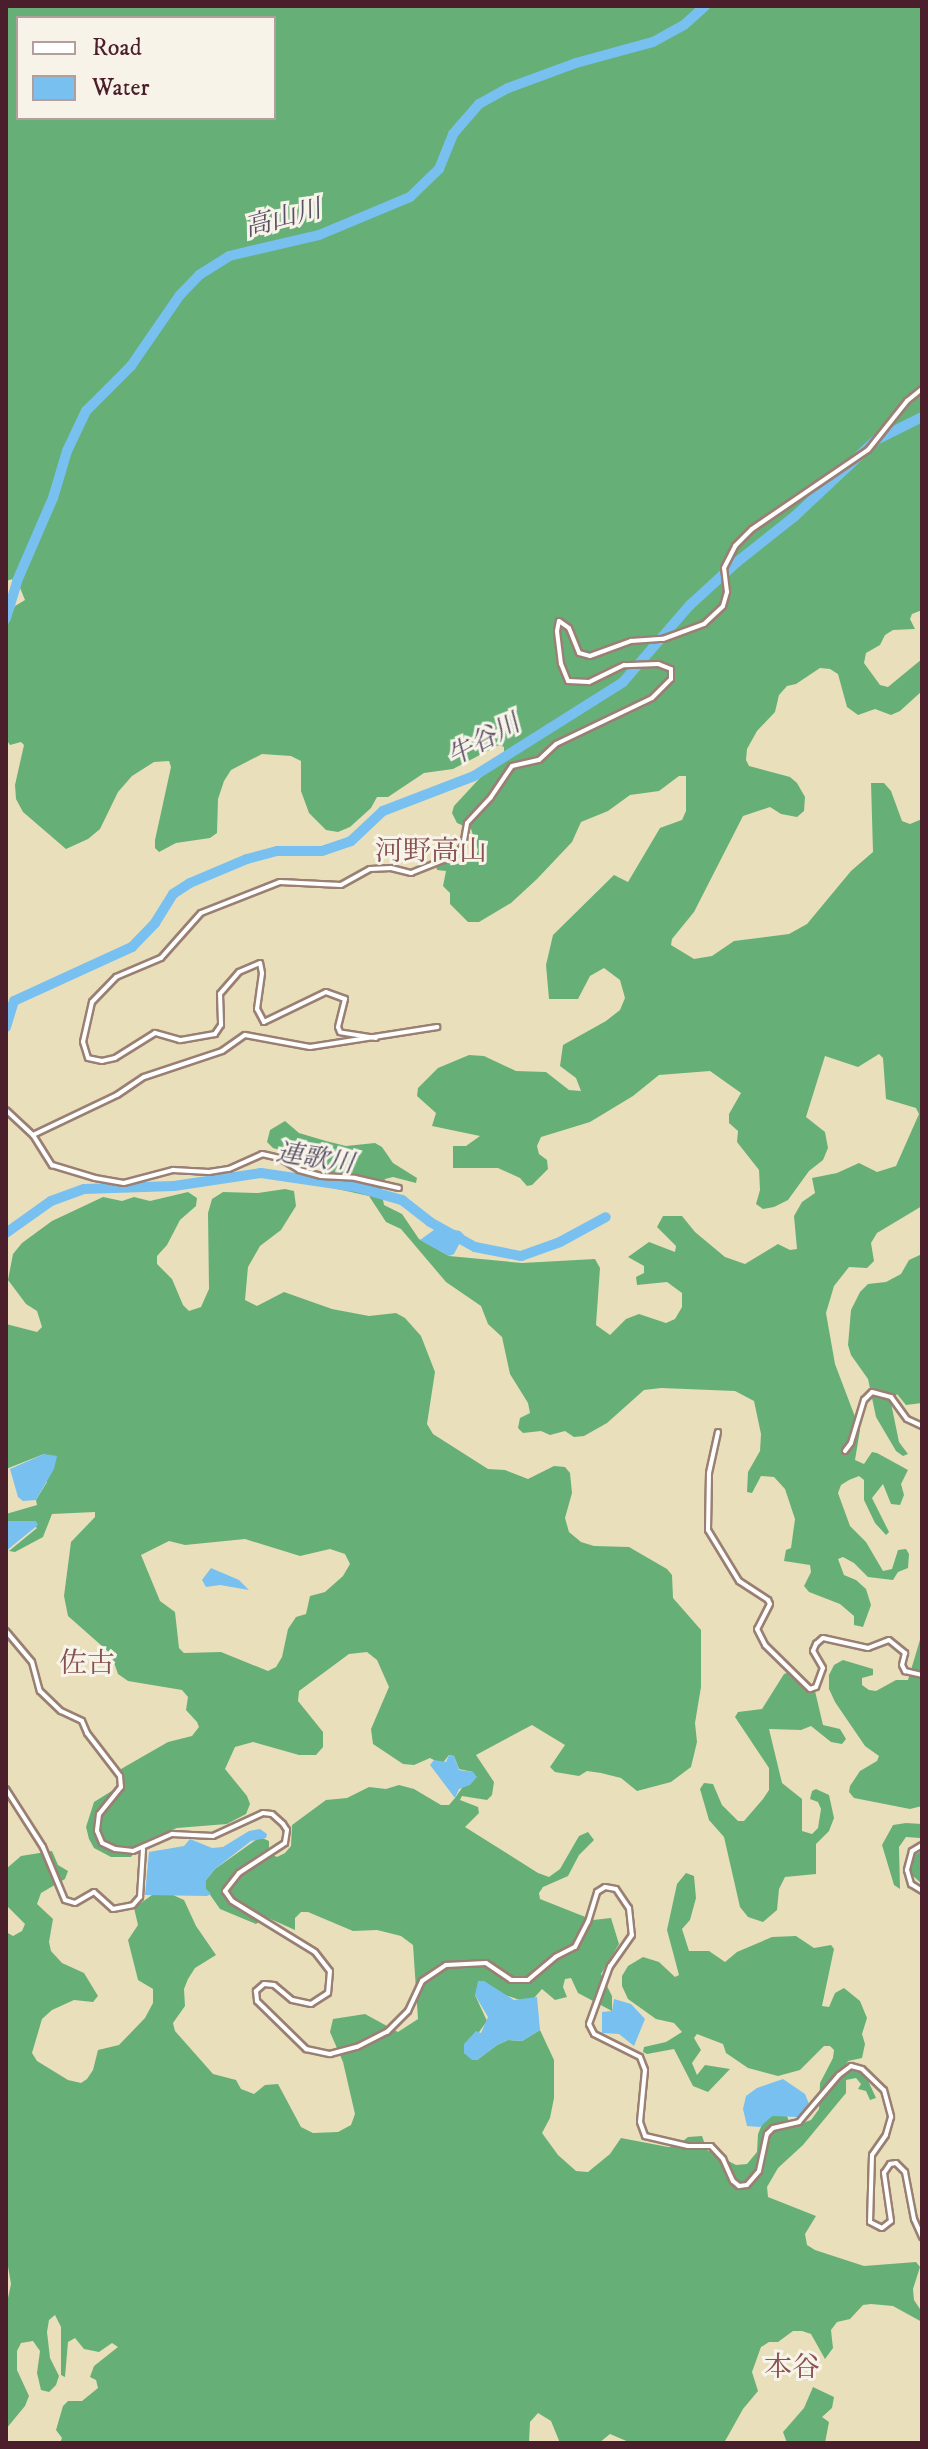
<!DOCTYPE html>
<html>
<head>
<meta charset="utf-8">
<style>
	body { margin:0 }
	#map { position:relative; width:928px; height:2449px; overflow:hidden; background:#eadfbb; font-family:"IM FELL DW Pica","Noto Serif JP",serif }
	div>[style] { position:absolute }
	.forest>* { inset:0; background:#66b078 }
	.water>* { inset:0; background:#77c0f0 }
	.river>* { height:10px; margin:-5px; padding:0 5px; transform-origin:5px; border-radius:5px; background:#77c0f0 }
	.roads { filter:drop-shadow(2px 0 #9a7f73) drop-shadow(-2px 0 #9a7f73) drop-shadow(0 2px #9a7f73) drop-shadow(0 -2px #9a7f73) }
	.street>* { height:4px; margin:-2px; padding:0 2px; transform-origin:2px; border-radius:2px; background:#fff }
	span { translate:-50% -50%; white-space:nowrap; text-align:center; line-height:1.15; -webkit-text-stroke:6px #f7f3e8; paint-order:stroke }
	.water-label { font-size:26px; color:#584f66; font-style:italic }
	.quarter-label { font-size:28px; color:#875150 }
	.frame { position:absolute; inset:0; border:8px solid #4a1f2b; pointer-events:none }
	.legend { position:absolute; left:16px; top:16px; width:260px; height:104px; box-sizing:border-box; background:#f7f3e8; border:2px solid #b29e9c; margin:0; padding:10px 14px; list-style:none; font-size:24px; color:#4a1f2b }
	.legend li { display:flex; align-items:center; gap:16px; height:40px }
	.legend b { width:40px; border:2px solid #b29e9c }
</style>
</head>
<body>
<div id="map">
	<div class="forest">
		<div style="clip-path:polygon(evenodd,6px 6px,922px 6px,922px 610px,912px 614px,910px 619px,915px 629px,893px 630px,885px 635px,880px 645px,866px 653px,864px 663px,880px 685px,888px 687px,922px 659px,922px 691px,900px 711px,891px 715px,875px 709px,858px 715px,847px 707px,838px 674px,830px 669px,820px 668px,796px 684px,787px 686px,779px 695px,775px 712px,757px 731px,747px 749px,746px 760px,749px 766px,790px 777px,797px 783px,805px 797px,804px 811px,797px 817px,781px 814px,770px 807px,743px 816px,694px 912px,672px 939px,671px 945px,694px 959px,712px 956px,734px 941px,789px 934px,807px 924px,851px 871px,873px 852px,871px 783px,884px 783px,891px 791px,902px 821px,910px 824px,922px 819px,922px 1206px,877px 1233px,871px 1243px,874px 1261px,867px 1268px,849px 1267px,834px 1286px,826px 1313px,835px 1364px,860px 1430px,855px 1460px,864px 1464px,872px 1452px,877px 1453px,908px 1470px,901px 1484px,904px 1495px,900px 1505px,891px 1504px,883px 1484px,872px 1498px,889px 1532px,886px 1535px,875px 1523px,864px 1500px,864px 1480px,859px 1476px,849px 1480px,841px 1485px,838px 1493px,850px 1526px,866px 1542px,883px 1571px,892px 1569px,898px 1550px,906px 1549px,909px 1554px,908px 1568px,898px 1572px,893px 1580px,868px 1577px,854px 1563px,843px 1557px,838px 1559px,844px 1575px,856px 1580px,866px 1589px,871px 1605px,863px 1627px,854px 1625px,854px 1616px,840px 1604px,809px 1592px,804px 1586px,811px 1572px,810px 1565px,784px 1561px,786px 1550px,791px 1548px,795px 1519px,785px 1489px,774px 1477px,761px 1476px,752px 1493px,747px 1492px,748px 1472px,760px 1451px,761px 1434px,754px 1401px,735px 1391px,661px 1388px,644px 1390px,607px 1423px,584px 1436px,574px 1437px,565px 1431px,550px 1435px,541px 1431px,523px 1433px,518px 1428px,520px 1418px,530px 1413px,528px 1403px,510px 1374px,502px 1337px,488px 1324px,481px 1306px,446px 1282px,401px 1229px,386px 1222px,369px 1196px,328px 1187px,326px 1164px,273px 1148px,267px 1142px,270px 1130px,285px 1121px,299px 1133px,326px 1141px,346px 1146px,375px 1143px,382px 1147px,393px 1163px,417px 1178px,416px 1183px,393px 1177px,385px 1179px,381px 1189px,384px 1205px,402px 1214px,419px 1239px,449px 1256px,522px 1263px,595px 1259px,600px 1268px,596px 1325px,610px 1335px,626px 1319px,639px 1314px,666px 1323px,675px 1319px,682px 1307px,682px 1293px,667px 1282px,637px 1285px,636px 1277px,644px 1273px,644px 1266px,628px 1257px,649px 1242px,675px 1252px,676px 1246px,657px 1227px,663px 1216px,682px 1216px,695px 1232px,725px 1257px,745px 1264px,778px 1244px,790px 1250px,797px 1249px,794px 1216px,802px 1202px,815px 1193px,812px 1178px,837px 1173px,859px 1163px,877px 1172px,896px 1166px,919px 1114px,916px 1108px,886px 1099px,883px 1058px,879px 1054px,858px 1067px,825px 1056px,806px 1117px,825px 1132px,828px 1148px,823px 1160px,809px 1171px,788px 1200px,774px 1207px,763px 1209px,756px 1204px,760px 1190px,759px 1170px,737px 1142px,738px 1131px,729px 1123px,729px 1114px,741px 1093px,710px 1071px,659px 1075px,633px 1096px,590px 1122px,541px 1137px,537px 1146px,539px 1154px,547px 1160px,548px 1169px,532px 1185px,527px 1186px,520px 1178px,498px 1168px,453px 1168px,453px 1146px,466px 1146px,480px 1136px,432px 1126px,436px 1113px,417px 1096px,418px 1088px,438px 1068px,469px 1055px,484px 1056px,516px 1071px,546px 1072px,569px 1090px,581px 1091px,576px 1078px,560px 1066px,563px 1045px,606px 1021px,620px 1010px,625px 998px,620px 980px,604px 968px,590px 976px,578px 999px,549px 999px,546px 965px,553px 935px,614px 875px,628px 882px,660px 828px,682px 820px,686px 811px,686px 776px,679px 776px,659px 791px,630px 795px,608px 811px,581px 822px,572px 842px,537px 879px,511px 903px,479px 922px,468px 922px,450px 904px,450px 893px,443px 886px,446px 871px,437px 870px,436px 865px,440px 861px,460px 864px,475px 860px,478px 850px,471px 829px,457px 823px,452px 813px,454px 806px,504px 752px,504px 747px,499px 745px,453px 769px,424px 773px,388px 797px,377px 797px,371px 808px,350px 827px,338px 832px,326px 830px,309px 813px,301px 791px,301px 761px,291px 756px,262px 754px,231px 770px,224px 781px,218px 799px,217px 833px,210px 838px,176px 843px,159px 852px,155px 848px,155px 840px,171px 767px,169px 761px,154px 762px,132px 776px,118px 792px,100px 829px,88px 839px,66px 849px,23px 812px,16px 799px,15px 785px,24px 745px,21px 742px,10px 745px,6px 739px,6px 629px,15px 606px,25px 600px,16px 578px,6px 581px,6px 6px,18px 18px,274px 18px,274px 118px,18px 118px,18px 18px)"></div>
		<div style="clip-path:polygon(evenodd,285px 1189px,294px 1191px,296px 1206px,281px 1230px,260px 1246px,248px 1267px,245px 1300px,257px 1306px,284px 1292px,332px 1309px,369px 1316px,396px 1313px,405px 1318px,421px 1336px,435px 1372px,427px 1424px,433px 1434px,488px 1469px,505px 1470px,528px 1479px,554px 1466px,565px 1467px,570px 1473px,572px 1493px,565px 1518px,569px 1532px,581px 1542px,594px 1546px,629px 1547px,667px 1569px,672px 1575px,673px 1598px,701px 1630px,701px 1687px,695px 1723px,697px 1742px,691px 1767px,671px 1782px,637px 1791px,621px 1778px,601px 1773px,587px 1771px,579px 1776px,555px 1772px,550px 1767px,565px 1745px,532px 1725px,476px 1755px,494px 1782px,492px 1795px,487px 1800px,462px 1796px,460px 1800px,478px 1807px,479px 1813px,465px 1827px,538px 1873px,549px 1877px,560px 1869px,579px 1836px,588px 1832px,594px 1840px,579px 1855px,568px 1876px,543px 1887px,539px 1893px,540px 1899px,593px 1920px,611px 1918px,619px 1944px,601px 1974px,612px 1996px,612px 2011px,578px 1993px,571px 1978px,565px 1979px,563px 1987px,567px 1997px,555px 2000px,542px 1989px,534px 1998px,520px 2000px,499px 1993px,475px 1995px,487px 2021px,464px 2053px,477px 2060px,497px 2045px,508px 2040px,522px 2041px,540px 2030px,554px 2060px,554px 2098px,550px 2118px,542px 2133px,558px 2155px,576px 2171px,588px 2172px,610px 2154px,621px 2138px,668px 2147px,677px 2146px,688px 2137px,702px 2136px,707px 2150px,736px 2165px,747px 2164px,757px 2152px,758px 2134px,763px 2122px,772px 2116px,787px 2116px,791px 2127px,811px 2120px,819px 2109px,820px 2083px,833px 2058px,834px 2050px,830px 2046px,824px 2046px,800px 2070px,778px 2076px,748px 2068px,726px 2053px,723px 2044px,697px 2034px,694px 2038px,701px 2050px,692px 2063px,697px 2075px,705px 2065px,730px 2069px,708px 2092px,693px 2086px,674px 2049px,647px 2054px,643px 2052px,644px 2047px,666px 2042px,682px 2032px,674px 2023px,656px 2019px,628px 1999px,622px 1986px,622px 1976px,628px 1966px,643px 1957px,659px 1962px,675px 1977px,679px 1975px,667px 1930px,677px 1884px,686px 1873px,694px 1876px,696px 1898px,690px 1920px,682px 1929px,689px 1951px,709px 1951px,725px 1962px,737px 1952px,772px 1937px,796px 1936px,814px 1948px,831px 1945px,834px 1949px,822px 2006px,829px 2007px,835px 1993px,844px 1988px,860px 2001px,867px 2018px,862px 2034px,865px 2044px,862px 2058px,848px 2061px,845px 2066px,865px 2074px,876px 2098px,870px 2100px,866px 2091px,858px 2089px,861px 2084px,856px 2078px,846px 2080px,846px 2093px,803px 2145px,778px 2168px,767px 2187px,768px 2197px,816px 2216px,805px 2234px,807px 2245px,815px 2250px,864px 2266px,916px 2262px,920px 2267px,913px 2289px,914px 2300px,922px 2312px,922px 2322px,893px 2306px,871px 2304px,863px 2305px,850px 2319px,837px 2322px,831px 2330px,833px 2348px,825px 2359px,811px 2334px,802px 2331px,793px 2331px,778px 2342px,769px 2342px,761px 2347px,752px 2372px,758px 2391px,743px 2409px,724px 2443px,631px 2443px,610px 2434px,599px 2443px,560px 2443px,551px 2421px,538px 2413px,530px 2422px,529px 2443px,60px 2443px,62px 2438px,56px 2430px,63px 2406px,68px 2401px,82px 2401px,98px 2388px,96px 2380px,90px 2377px,94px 2366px,118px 2347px,112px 2343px,99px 2352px,84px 2349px,75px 2338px,68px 2342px,65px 2377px,61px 2375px,61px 2327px,55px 2315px,49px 2320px,47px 2332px,50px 2358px,59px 2376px,56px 2385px,49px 2392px,41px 2390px,37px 2373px,40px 2351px,33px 2341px,21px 2343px,17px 2351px,17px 2370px,29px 2396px,25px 2406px,6px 2429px,6px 2307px,11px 2284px,6px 2255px,6px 1932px,13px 1936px,22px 1931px,25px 1924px,6px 1905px,6px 1869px,21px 1856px,52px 1851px,58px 1865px,68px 1871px,65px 1879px,41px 1893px,37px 1904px,53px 1919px,49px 1942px,51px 1951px,62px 1963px,84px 1973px,98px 1996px,93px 2002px,74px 2000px,52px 2010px,42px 2019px,32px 2053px,37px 2061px,68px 2080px,81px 2083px,87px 2079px,93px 2070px,98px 2050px,119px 2045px,145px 2018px,153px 2003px,153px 1989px,138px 1980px,128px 1940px,138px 1925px,134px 1908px,152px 1895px,173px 1895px,184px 1900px,196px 1926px,216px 1955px,195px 1968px,188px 1979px,184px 1989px,185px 2006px,173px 2023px,175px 2031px,213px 2074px,236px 2080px,241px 2089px,254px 2094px,265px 2085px,278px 2084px,301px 2127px,313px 2133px,338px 2132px,351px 2125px,355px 2114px,343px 2062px,330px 2032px,333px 2019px,365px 2014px,398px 2032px,418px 2019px,413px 1945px,401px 1936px,377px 1930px,353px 1931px,308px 1912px,301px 1912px,295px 1918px,295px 1930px,266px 1917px,256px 1924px,220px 1909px,206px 1889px,206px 1880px,215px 1869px,260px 1837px,269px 1841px,269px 1853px,277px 1857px,285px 1853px,291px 1846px,292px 1825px,326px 1800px,347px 1798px,369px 1787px,386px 1789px,399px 1785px,414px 1789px,441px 1805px,449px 1805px,455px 1798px,473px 1772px,459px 1769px,454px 1756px,449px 1755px,442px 1764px,430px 1758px,414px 1765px,403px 1764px,373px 1744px,371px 1729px,389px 1687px,377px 1660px,367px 1652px,349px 1654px,299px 1691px,298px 1701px,323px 1732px,323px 1747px,316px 1755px,299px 1755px,253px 1742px,235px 1747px,225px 1769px,247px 1796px,250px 1804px,246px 1814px,227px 1824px,177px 1828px,145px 1841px,131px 1857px,111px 1857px,94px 1848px,89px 1839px,86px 1827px,94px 1802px,123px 1784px,121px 1769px,168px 1742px,192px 1736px,199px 1727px,197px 1722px,186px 1710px,188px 1697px,182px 1690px,128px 1681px,118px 1674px,111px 1654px,68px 1616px,64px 1596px,71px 1542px,95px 1517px,95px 1512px,52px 1514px,43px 1537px,15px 1552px,9px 1551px,37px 1528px,31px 1523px,10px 1523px,6px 1521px,6px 1514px,37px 1505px,36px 1500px,47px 1482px,44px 1454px,6px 1469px,6px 1324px,37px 1332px,42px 1327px,37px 1311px,26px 1304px,8px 1280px,13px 1254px,22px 1243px,52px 1221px,103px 1197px,122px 1201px,134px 1197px,150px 1201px,188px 1192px,197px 1198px,196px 1206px,180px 1220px,167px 1245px,157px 1256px,157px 1264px,172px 1279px,183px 1305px,189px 1311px,201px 1307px,209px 1289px,208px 1213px,212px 1199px,223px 1192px,258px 1193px,285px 1189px,245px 1539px,300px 1556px,330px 1549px,345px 1554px,350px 1564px,343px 1576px,325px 1592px,310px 1596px,306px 1614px,296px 1617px,288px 1629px,282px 1657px,276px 1667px,268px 1671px,221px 1652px,184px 1653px,179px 1648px,175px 1612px,160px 1601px,141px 1555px,169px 1541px,185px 1545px,245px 1539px)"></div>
		<div style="clip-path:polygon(922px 1254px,922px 1403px,906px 1405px,897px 1394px,891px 1403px,899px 1442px,908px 1454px,903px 1456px,896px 1451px,876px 1417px,868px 1379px,851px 1355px,848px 1345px,851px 1310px,860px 1292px,868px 1284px,886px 1282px,901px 1274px,909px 1260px)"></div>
		<div style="clip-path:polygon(922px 1633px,922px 1806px,910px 1809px,854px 1798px,849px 1792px,850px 1786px,860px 1771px,877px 1761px,879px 1756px,865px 1746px,835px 1702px,829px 1689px,829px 1675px,834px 1665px,843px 1660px,873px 1669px,873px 1675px,862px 1678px,862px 1685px,869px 1690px,876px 1691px,896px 1680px,908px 1680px)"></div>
		<div style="clip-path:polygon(792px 1671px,815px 1691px,823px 1725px,840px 1729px,846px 1739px,842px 1744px,831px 1742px,811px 1726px,801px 1730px,769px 1729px,782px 1783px,802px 1799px,802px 1831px,812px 1834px,818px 1828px,821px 1809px,818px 1802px,810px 1799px,812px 1791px,816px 1789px,829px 1795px,834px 1818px,829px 1831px,816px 1844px,816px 1874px,785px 1877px,779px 1889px,777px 1910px,763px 1922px,748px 1917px,740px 1907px,724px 1837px,709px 1820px,700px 1789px,704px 1783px,713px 1784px,722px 1805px,738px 1821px,744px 1821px,763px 1799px,769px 1790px,769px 1768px,735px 1717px,738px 1712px,762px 1709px,784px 1674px)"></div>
		<div style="clip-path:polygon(906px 1823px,922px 1824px,922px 1842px,920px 1838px,906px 1837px,899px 1847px,900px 1889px,894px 1885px,882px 1845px,893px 1825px)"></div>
		<div style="clip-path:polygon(922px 1851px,922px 1884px,913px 1876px,908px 1864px,911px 1857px)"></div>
		<div style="clip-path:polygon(813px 2387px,834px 2397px,832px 2408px,822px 2417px,829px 2422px,825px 2443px,787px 2443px,783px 2432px,804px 2408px)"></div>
	</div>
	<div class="water">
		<div style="clip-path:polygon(438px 1227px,460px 1231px,464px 1235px,454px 1254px,449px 1256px,420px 1240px)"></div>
		<div style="clip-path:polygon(44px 1454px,57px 1456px,54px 1469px,36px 1500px,23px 1501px,18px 1497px,10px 1469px)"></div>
		<div style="clip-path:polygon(6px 1521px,36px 1521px,38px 1525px,6px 1551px)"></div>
		<div style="clip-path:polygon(211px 1568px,239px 1580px,249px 1590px,220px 1585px,206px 1587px,202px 1580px)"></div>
		<div style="clip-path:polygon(449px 1755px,454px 1756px,459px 1770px,473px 1772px,477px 1777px,470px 1785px,459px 1789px,455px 1798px,430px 1765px,434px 1760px,446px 1762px)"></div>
		<div style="clip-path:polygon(260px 1829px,267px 1834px,266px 1838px,251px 1841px,215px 1869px,206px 1880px,206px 1889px,211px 1894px,207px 1896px,145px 1895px,149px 1852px,184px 1846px,190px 1839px,212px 1848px,223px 1847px,249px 1831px)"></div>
		<div style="clip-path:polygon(478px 1981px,484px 1981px,514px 2000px,537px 1997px,540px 2030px,522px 2041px,508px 2040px,497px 2045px,477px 2060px,472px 2060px,464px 2053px,464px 2044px,476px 2031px,481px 2033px,488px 2017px,475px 1995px)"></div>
		<div style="clip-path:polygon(614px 1999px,631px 2004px,645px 2019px,634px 2046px,619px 2034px,602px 2033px,602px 2012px,612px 2011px)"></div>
		<div style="clip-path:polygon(783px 2079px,805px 2094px,811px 2109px,797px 2117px,772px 2116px,760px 2127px,747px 2126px,743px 2109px,746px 2096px,757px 2088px)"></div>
	</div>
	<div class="river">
		<div style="left:6px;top:618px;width:39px;rotate:-73deg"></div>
		<div style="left:17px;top:581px;width:90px;rotate:-66.6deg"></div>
		<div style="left:53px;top:498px;width:49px;rotate:-73.4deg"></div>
		<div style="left:67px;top:451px;width:44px;rotate:-64.6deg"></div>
		<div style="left:86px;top:411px;width:64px;rotate:-45deg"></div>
		<div style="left:131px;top:366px;width:86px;rotate:-55.4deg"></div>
		<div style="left:180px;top:295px;width:28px;rotate:-46deg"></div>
		<div style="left:199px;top:275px;width:36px;rotate:-32deg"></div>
		<div style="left:229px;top:256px;width:92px;rotate:-13.1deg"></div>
		<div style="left:319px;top:235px;width:99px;rotate:-22.7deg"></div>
		<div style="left:410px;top:197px;width:40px;rotate:-44deg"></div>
		<div style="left:439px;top:169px;width:38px;rotate:-68deg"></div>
		<div style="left:453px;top:134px;width:40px;rotate:-49deg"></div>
		<div style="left:479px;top:104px;width:33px;rotate:-29deg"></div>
		<div style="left:508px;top:88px;width:72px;rotate:-20.2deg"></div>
		<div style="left:576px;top:63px;width:80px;rotate:-15.3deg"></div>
		<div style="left:653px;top:42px;width:35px;rotate:-29deg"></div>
		<div style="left:684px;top:25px;width:28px;rotate:-42deg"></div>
		<div style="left:14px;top:1001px;width:130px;rotate:-24.6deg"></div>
		<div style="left:132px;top:947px;width:33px;rotate:-46deg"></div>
		<div style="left:155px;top:923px;width:34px;rotate:-58deg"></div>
		<div style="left:173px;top:894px;width:20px;rotate:-33deg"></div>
		<div style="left:190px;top:883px;width:62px;rotate:-22.8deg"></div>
		<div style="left:247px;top:859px;width:31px;rotate:-15deg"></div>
		<div style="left:277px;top:851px;width:45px"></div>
		<div style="left:322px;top:851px;width:31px;rotate:-19deg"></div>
		<div style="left:351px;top:841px;width:44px;rotate:-43.2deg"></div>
		<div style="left:383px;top:811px;width:97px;rotate:-21deg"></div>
		<div style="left:474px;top:776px;width:176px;rotate:-32.2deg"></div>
		<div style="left:623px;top:682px;width:102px;rotate:-49deg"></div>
		<div style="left:690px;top:605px;width:64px;rotate:-42.5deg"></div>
		<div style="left:737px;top:562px;width:74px;rotate:-38.4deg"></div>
		<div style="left:795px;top:516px;width:111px;rotate:-43.2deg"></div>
		<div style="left:876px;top:440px;width:51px;rotate:-26.6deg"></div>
		<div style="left:6px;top:1027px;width:27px;rotate:-73deg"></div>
		<div style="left:6px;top:1233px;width:55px;rotate:-35.4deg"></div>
		<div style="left:51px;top:1201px;width:35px;rotate:-20deg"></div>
		<div style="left:84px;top:1189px;width:90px;rotate:-1.9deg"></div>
		<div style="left:174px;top:1186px;width:88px;rotate:-8.5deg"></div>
		<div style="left:261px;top:1173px;width:96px;rotate:8.4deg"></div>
		<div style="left:356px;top:1187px;width:48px;rotate:15.8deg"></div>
		<div style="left:402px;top:1200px;width:36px;rotate:38deg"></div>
		<div style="left:430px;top:1222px;width:51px;rotate:29.1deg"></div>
		<div style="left:475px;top:1247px;width:47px;rotate:11.1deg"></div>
		<div style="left:521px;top:1256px;width:41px;rotate:-19.7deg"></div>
		<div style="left:560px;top:1242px;width:52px;rotate:-28.5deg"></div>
	</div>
	<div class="roads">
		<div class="street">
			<div style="left:376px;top:1038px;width:36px;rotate:-171deg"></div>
			<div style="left:340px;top:1032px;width:5px;rotate:-112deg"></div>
			<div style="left:338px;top:1027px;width:29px;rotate:-76deg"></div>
			<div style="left:345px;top:999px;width:20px;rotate:-160deg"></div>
			<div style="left:326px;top:992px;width:69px;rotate:154.2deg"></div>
			<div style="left:264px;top:1022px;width:15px;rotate:-118deg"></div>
			<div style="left:257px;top:1009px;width:36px;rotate:-82deg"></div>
			<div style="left:262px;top:973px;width:10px;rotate:-101deg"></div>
			<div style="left:260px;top:963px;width:23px;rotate:157deg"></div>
			<div style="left:239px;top:972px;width:29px;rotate:131deg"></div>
			<div style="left:220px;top:994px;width:31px;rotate:88deg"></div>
			<div style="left:221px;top:1025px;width:11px;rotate:124deg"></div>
			<div style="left:215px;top:1034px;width:36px;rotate:170deg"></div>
			<div style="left:180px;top:1040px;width:26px;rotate:-164deg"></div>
			<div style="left:155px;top:1033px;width:47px;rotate:148deg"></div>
			<div style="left:115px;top:1058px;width:13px;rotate:167deg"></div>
			<div style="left:102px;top:1061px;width:14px;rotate:-168deg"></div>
			<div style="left:88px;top:1058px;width:17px;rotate:-107deg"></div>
			<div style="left:83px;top:1042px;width:41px;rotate:-77.3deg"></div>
			<div style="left:92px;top:1002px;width:35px;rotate:-46deg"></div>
			<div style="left:116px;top:977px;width:49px;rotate:-22.9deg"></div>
			<div style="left:161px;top:958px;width:60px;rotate:-48.4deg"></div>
			<div style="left:201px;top:913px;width:85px;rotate:-21.4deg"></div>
			<div style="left:280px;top:882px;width:61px;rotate:2.8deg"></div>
			<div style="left:341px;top:885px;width:33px;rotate:-29deg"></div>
			<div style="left:370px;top:869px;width:21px;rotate:-3deg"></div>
			<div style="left:391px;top:868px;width:21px;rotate:14deg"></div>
			<div style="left:411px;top:873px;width:48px;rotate:-21.8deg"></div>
			<div style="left:456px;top:855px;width:11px;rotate:-52deg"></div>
			<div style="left:463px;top:846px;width:23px;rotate:-80deg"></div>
			<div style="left:467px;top:823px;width:35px;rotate:-47deg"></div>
			<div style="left:491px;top:797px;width:37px;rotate:-56deg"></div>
			<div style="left:512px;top:766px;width:28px;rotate:-13deg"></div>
			<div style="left:539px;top:760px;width:23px;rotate:-43deg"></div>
			<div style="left:556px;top:744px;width:106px;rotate:-25.6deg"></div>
			<div style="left:652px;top:698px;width:27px;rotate:-45deg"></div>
			<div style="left:671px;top:679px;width:10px;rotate:-90deg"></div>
			<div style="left:671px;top:669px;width:14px;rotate:-159deg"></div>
			<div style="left:658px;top:664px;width:34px;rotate:178deg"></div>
			<div style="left:624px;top:665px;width:39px;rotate:154deg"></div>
			<div style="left:589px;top:682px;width:21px;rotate:-177deg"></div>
			<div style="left:568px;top:681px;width:18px;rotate:-112deg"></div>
			<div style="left:561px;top:664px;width:33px;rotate:-97deg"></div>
			<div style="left:557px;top:631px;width:10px;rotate:-79deg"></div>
			<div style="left:559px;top:621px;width:12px;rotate:35deg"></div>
			<div style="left:569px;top:628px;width:27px;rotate:68deg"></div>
			<div style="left:579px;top:653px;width:11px;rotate:15deg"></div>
			<div style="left:590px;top:656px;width:44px;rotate:-20.1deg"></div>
			<div style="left:631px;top:641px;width:32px;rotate:-4deg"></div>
			<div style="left:663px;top:639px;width:44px;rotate:-20.1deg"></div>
			<div style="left:704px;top:624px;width:26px;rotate:-43deg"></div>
			<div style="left:723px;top:606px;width:15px;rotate:-74deg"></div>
			<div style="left:727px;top:592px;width:24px;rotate:-97deg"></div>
			<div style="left:724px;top:568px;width:25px;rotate:-63deg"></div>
			<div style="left:735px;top:546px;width:24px;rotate:-45deg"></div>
			<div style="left:752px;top:529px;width:140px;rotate:-34.3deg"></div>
			<div style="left:868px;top:450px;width:63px;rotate:-51.5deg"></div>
			<div style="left:907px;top:401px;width:19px;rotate:-39deg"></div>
			<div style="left:6px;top:1110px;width:37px;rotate:43deg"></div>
			<div style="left:33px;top:1135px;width:36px;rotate:58deg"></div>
			<div style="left:52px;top:1165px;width:45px;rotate:16.8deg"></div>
			<div style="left:95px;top:1178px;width:29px;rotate:10deg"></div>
			<div style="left:124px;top:1183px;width:51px;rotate:-14.9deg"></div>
			<div style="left:173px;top:1170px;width:36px;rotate:3deg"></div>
			<div style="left:209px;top:1172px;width:20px;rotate:-9deg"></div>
			<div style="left:229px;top:1169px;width:36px;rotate:-24deg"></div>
			<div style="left:262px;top:1154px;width:18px;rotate:13deg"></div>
			<div style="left:280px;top:1158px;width:22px;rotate:32deg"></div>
			<div style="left:299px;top:1170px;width:23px;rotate:15deg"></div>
			<div style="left:321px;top:1176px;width:34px;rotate:3deg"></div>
			<div style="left:355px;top:1178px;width:45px;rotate:12.8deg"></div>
			<div style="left:33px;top:1135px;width:93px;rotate:-25.5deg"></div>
			<div style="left:117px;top:1095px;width:32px;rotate:-34deg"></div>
			<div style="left:144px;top:1077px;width:82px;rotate:-18.4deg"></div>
			<div style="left:222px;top:1051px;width:28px;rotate:-35deg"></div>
			<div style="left:245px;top:1035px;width:66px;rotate:10.5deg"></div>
			<div style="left:310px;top:1047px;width:129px;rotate:-8.9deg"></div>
			<div style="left:718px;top:1432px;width:42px;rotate:102.4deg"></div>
			<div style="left:709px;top:1473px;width:57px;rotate:91deg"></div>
			<div style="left:708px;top:1530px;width:60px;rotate:58.7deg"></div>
			<div style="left:739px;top:1581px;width:35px;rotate:33deg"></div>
			<div style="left:768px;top:1600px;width:4px;rotate:63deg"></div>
			<div style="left:770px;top:1604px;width:28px;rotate:117deg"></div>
			<div style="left:757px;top:1629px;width:18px;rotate:63deg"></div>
			<div style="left:765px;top:1645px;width:63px;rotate:44.4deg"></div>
			<div style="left:810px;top:1689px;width:6px;rotate:-18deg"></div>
			<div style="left:816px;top:1687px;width:20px;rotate:-70deg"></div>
			<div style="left:823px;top:1668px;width:20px;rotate:-120deg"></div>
			<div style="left:813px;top:1651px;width:8px;rotate:-67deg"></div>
			<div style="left:816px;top:1644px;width:9px;rotate:-41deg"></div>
			<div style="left:823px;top:1638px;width:46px;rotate:12.5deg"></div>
			<div style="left:868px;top:1648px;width:22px;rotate:-21deg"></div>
			<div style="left:889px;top:1640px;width:21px;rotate:39deg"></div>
			<div style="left:905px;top:1653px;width:12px;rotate:104deg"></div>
			<div style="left:902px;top:1665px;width:7px;rotate:63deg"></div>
			<div style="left:905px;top:1671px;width:17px;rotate:13deg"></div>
			<div style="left:845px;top:1451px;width:10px;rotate:-53deg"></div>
			<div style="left:851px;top:1443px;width:45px;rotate:-73.2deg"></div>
			<div style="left:864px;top:1400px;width:11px;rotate:-45deg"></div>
			<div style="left:872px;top:1392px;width:20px;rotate:15deg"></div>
			<div style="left:891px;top:1397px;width:27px;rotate:54deg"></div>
			<div style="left:907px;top:1419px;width:17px;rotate:25deg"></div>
			<div style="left:6px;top:1631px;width:40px;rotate:50deg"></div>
			<div style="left:32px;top:1662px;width:30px;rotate:75deg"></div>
			<div style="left:40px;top:1691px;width:29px;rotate:44deg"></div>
			<div style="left:61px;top:1711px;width:23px;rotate:25deg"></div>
			<div style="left:82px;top:1721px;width:13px;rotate:67deg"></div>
			<div style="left:87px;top:1733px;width:54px;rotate:52.5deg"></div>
			<div style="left:120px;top:1776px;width:11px;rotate:85deg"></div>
			<div style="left:121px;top:1787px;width:35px;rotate:129deg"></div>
			<div style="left:99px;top:1814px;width:17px;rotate:97deg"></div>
			<div style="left:97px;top:1831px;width:13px;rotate:67deg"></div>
			<div style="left:102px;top:1843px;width:14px;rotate:25deg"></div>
			<div style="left:115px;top:1849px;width:18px;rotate:6deg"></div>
			<div style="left:133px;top:1851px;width:43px;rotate:-23.6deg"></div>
			<div style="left:172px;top:1834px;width:41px;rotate:2.8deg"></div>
			<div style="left:213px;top:1836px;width:55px;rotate:-24.7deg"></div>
			<div style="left:263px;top:1813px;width:9px;rotate:6deg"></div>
			<div style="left:272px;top:1814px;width:15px;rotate:42deg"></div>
			<div style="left:283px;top:1824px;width:7px;rotate:56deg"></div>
			<div style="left:287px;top:1830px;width:13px;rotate:99deg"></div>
			<div style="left:285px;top:1843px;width:55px;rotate:146.9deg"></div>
			<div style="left:239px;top:1873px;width:23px;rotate:128deg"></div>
			<div style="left:225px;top:1891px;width:12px;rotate:55deg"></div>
			<div style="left:232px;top:1901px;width:97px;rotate:31.6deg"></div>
			<div style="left:315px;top:1952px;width:24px;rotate:52deg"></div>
			<div style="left:330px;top:1971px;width:22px;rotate:95deg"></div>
			<div style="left:328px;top:1993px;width:20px;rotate:147deg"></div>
			<div style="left:311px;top:2004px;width:19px;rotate:-168deg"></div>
			<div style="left:292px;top:2000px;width:23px;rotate:-140deg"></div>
			<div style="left:274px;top:1985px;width:10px;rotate:-174deg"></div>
			<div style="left:264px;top:1984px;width:11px;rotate:139deg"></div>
			<div style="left:256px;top:1991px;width:10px;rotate:84deg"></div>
			<div style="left:257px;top:2001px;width:69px;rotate:44.4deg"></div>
			<div style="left:306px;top:2049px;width:25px;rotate:12deg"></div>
			<div style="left:330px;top:2054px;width:28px;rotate:-15deg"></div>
			<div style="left:357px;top:2047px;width:34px;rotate:-27deg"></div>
			<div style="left:387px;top:2032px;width:30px;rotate:-45deg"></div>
			<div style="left:408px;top:2011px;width:33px;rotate:-65deg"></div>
			<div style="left:422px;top:1981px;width:29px;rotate:-34deg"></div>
			<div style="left:446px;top:1965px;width:40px;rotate:-2.9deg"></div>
			<div style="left:486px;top:1963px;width:30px;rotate:34deg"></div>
			<div style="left:511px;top:1980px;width:17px"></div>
			<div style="left:528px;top:1980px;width:35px;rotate:-40deg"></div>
			<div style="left:555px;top:1957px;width:22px;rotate:-27deg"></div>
			<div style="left:575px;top:1947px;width:28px;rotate:-63deg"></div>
			<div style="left:588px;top:1922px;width:31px;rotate:-73deg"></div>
			<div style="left:597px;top:1892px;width:9px;rotate:-32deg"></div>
			<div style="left:605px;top:1887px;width:11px;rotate:10deg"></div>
			<div style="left:616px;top:1889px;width:23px;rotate:56deg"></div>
			<div style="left:629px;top:1908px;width:27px;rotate:84deg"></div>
			<div style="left:632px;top:1935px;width:38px;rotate:125deg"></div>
			<div style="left:610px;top:1966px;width:62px;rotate:109.9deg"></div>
			<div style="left:589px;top:2024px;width:11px;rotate:63deg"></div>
			<div style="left:594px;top:2034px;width:51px;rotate:26.6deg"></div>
			<div style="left:640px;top:2057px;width:14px;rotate:69deg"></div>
			<div style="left:645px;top:2070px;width:52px;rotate:95.5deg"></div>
			<div style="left:640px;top:2122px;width:15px;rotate:70deg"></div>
			<div style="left:645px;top:2136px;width:44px;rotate:13.1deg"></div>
			<div style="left:688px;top:2146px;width:23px"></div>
			<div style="left:711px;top:2146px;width:18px;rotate:47deg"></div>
			<div style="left:723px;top:2159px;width:24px;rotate:66deg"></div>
			<div style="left:733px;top:2181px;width:8px;rotate:40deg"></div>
			<div style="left:739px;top:2186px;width:8px;rotate:-7deg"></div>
			<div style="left:747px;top:2185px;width:18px;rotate:-49deg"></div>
			<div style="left:759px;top:2171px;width:38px;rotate:-78deg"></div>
			<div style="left:767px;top:2134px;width:8px;rotate:-45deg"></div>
			<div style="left:773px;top:2128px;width:27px;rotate:-13deg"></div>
			<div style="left:799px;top:2122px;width:62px;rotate:-49.6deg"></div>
			<div style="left:839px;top:2075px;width:15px;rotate:-37deg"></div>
			<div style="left:851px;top:2066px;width:11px;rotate:15deg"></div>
			<div style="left:862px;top:2069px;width:30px;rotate:44deg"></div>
			<div style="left:884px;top:2090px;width:28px;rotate:75deg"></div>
			<div style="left:891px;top:2117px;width:19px;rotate:106deg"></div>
			<div style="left:886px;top:2135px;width:24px;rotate:125deg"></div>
			<div style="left:872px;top:2155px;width:67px;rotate:91.7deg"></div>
			<div style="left:870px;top:2222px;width:13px;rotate:27deg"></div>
			<div style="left:882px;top:2228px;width:11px;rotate:-38deg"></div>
			<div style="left:891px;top:2221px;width:49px;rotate:-98.3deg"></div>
			<div style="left:884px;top:2173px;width:11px;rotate:-56deg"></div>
			<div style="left:890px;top:2164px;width:6px;rotate:-9deg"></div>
			<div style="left:896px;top:2163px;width:13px;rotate:45deg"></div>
			<div style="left:905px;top:2172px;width:48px;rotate:79.2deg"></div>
			<div style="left:914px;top:2219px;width:20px;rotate:66deg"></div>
			<div style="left:6px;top:1789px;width:69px;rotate:57.5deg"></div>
			<div style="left:43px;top:1847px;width:57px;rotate:67.5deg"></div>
			<div style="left:65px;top:1900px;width:10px;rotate:17deg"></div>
			<div style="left:75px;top:1903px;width:22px;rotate:-30deg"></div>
			<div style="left:94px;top:1892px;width:25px;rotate:42deg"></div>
			<div style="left:113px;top:1909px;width:20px;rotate:-11deg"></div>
			<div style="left:133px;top:1905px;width:11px;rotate:-49deg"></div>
			<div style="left:140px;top:1897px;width:48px;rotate:-86.4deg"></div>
			<div style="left:922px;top:1845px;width:12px;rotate:149deg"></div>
			<div style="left:912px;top:1851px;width:20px;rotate:105deg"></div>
			<div style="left:907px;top:1870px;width:15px;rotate:74deg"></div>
			<div style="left:911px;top:1884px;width:13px;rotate:32deg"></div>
		</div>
	</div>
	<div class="water-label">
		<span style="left:283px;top:219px;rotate:-15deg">高山川</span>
		<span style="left:484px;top:741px;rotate:-29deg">牛谷川</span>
		<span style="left:315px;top:1159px;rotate:9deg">連歌川</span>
	</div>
	<div class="quarter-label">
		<span style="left:431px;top:852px">河野高山</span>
		<span style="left:87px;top:1664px">佐古</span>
		<span style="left:792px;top:2368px">本谷</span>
	</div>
	<div class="frame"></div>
	<ul class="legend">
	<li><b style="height:10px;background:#fff"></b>Road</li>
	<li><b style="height:22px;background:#77c0f0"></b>Water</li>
	</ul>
</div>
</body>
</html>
